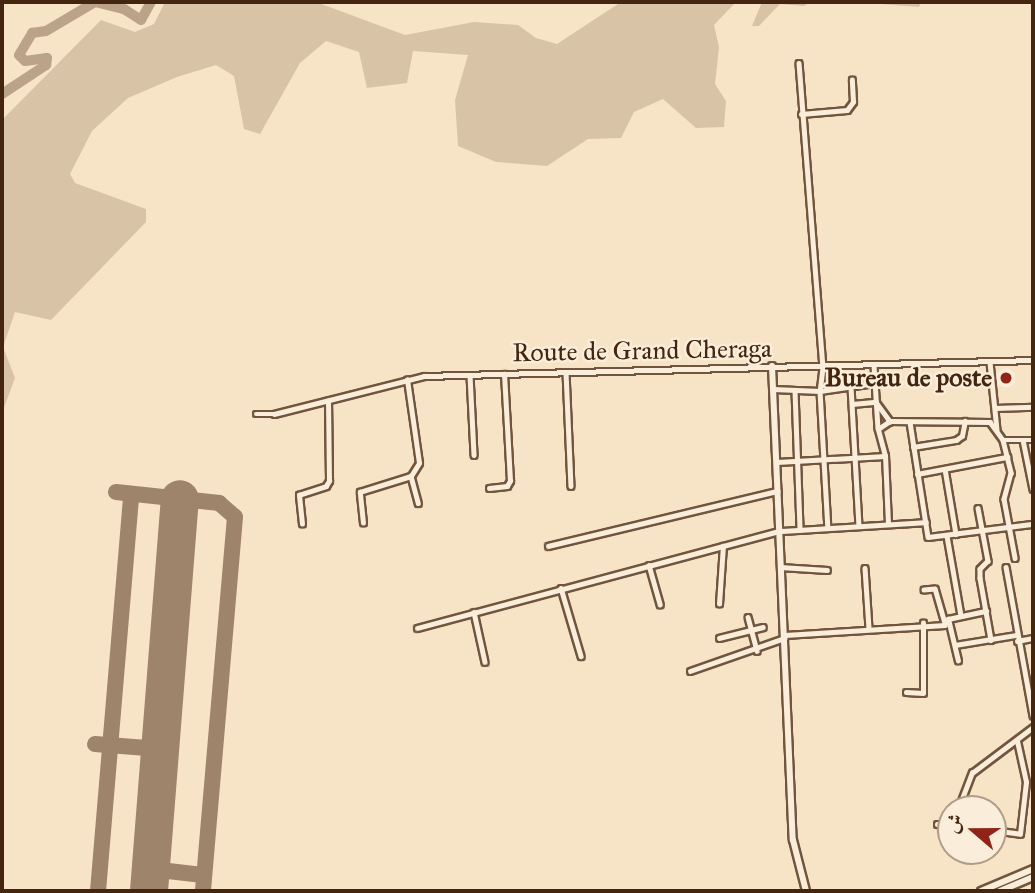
<!DOCTYPE html>
<html>
<head>
<meta charset="utf-8">
<style>
	body { margin:0 }
	#map { position:relative; width:1035px; height:893px; overflow:hidden; background:#f7e3c6; font-family:"IM FELL Great Primer",Amiri,serif }
	div>[style] { position:absolute }
	.green>* { inset:0; background:#d9c3a7 }
	.river>* { height:10px; margin:-5px; padding:0 5px; transform-origin:5px; border-radius:5px; background:#baa388 }
	.taxiway>* { height:16px; margin:-8px; padding:0 8px; transform-origin:8px; border-radius:8px; background:#9e846b }
	.runway>* { height:38px; margin:-19px; padding:0 19px; transform-origin:19px; border-radius:19px; background:#9e846b }
	.roads { filter:drop-shadow(2px 0 #71553e) drop-shadow(-2px 0 #71553e) drop-shadow(0 2px #71553e) drop-shadow(0 -2px #71553e) }
	.street>* { height:4.5px; margin:-2.25px; padding:0 2.25px; transform-origin:2.25px; border-radius:2.25px; background:#faedda }
	.secondary>* { height:6px; margin:-3px; padding:0 3px; transform-origin:3px; border-radius:3px; background:#faedda }
	.dots>* { width:19px; height:19px; translate:-50% -50%; box-sizing:border-box; border:4px solid #faedda; border-radius:50% }
	span { translate:-50% -50%; white-space:nowrap; text-align:center; line-height:1.15; -webkit-text-stroke:5px #faedda; paint-order:stroke }
	.street-label { font-size:26px; color:#442610 }
	.poi-label { font-size:26px; color:#442610; font-weight:700 }
	.right { translate:-100% -50%; text-align:right }
	.frame { position:absolute; inset:0; border:4px solid #442610; pointer-events:none }
	.north { position:absolute; left:937px; top:795px; width:70px; height:70px; box-sizing:border-box; background:#faedda; border:2px solid #b19d89; border-radius:50%; rotate:290deg; font-size:19px; font-weight:700; line-height:28px; text-align:center; color:#442610 }
	.north::after { content:''; display:block; margin:auto; width:24px; height:32px; background:#8f2418; clip-path:polygon(50% 0,100% 100%,50% 72%,0 100%) }
</style>
</head>
<body>
<div id="map">
	<div class="green">
		<div style="clip-path:polygon(165px 2px,316px 2px,405px 35px,474px 22px,518px 25px,536px 38px,557px 44px,621px 2px,736px 2px,714px 25px,719px 47px,715px 84px,726px 101px,724px 127px,696px 128px,663px 99px,634px 112px,621px 138px,588px 139px,547px 166px,496px 162px,458px 146px,455px 100px,468px 55px,413px 51px,407px 83px,367px 88px,359px 52px,326px 41px,300px 63px,260px 134px,244px 129px,234px 76px,216px 65px,177px 77px,128px 98px,92px 131px,70px 174px,75px 183px,146px 209px,146px 222px,51px 320px,15px 312px,3px 347px,15px 378px,2px 413px,2px 120px,101px 20px,135px 32px,154px 24px)"></div>
		<div style="clip-path:polygon(762px 2px,810px 2px,804px 6px,780px 4px,759px 26px,752px 26px)"></div>
		<div style="clip-path:polygon(855px 2px,921px 2px,919px 7px)"></div>
	</div>
	<div class="river">
		<div style="left:2px;top:94px;width:53px;rotate:-33.4deg"></div>
		<div style="left:46px;top:65px;width:7px;rotate:-82deg"></div>
		<div style="left:47px;top:58px;width:22px;rotate:172deg"></div>
		<div style="left:25px;top:61px;width:8px;rotate:-135deg"></div>
		<div style="left:19px;top:55px;width:26px;rotate:-59deg"></div>
		<div style="left:32px;top:33px;width:14px;rotate:-8deg"></div>
		<div style="left:46px;top:31px;width:57px;rotate:-30.6deg"></div>
		<div style="left:95px;top:2px;width:30px;rotate:14deg"></div>
		<div style="left:124px;top:9px;width:20px;rotate:33deg"></div>
		<div style="left:141px;top:20px;width:21px;rotate:-61deg"></div>
	</div>
	<div class="taxiway">
		<div style="left:116px;top:492px;width:104px;rotate:6.1deg"></div>
		<div style="left:219px;top:503px;width:21px;rotate:41deg"></div>
		<div style="left:235px;top:517px;width:375px;rotate:94.9deg"></div>
		<div style="left:95px;top:744px;width:65px;rotate:4.4deg"></div>
		<div style="left:151px;top:869px;width:52px;rotate:6.6deg"></div>
		<div style="left:98px;top:891px;width:398px;rotate:-85.2deg"></div>
	</div>
	<div class="runway">
		<div style="left:149px;top:891px;width:393px;rotate:-85.5deg"></div>
	</div>
	<div class="roads">
		<div class="street">
			<div style="left:799px;top:63px;width:306px;rotate:85.5deg"></div>
			<div style="left:823px;top:368px;width:23px;rotate:97deg"></div>
			<div style="left:820px;top:391px;width:137px;rotate:86.7deg"></div>
			<div style="left:801px;top:114px;width:46px;rotate:-5deg"></div>
			<div style="left:847px;top:110px;width:10px;rotate:-53deg"></div>
			<div style="left:853px;top:102px;width:22px;rotate:-93deg"></div>
			<div style="left:990px;top:362px;width:68px;rotate:84.1deg"></div>
			<div style="left:874px;top:365px;width:63px;rotate:86.4deg"></div>
			<div style="left:566px;top:372px;width:114px;rotate:87.5deg"></div>
			<div style="left:470px;top:375px;width:80px;rotate:87.1deg"></div>
			<div style="left:851px;top:387px;width:139px;rotate:86.7deg"></div>
			<div style="left:773px;top:389px;width:47px;rotate:2.4deg"></div>
			<div style="left:820px;top:391px;width:56px;rotate:-8.3deg"></div>
			<div style="left:795px;top:391px;width:139px;rotate:87.9deg"></div>
			<div style="left:852px;top:404px;width:24px;rotate:-5deg"></div>
			<div style="left:876px;top:402px;width:24px;rotate:54deg"></div>
			<div style="left:890px;top:421px;width:100px;rotate:0.6deg"></div>
			<div style="left:990px;top:422px;width:22px;rotate:54deg"></div>
			<div style="left:1003px;top:440px;width:30px"></div>
			<div style="left:995px;top:408px;width:38px;rotate:-2deg"></div>
			<div style="left:256px;top:414px;width:18px"></div>
			<div style="left:274px;top:414px;width:155px;rotate:-14.2deg"></div>
			<div style="left:424px;top:376px;width:609px;rotate:-1.5deg"></div>
			<div style="left:910px;top:422px;width:116px;rotate:81.1deg"></div>
			<div style="left:928px;top:537px;width:106px;rotate:-7.1deg"></div>
			<div style="left:1003px;top:440px;width:34px;rotate:76deg"></div>
			<div style="left:1011px;top:473px;width:27px;rotate:105deg"></div>
			<div style="left:1004px;top:499px;width:60px;rotate:79.4deg"></div>
			<div style="left:1023px;top:440px;width:50px;rotate:78.5deg"></div>
			<div style="left:913px;top:447px;width:44px;rotate:-9.2deg"></div>
			<div style="left:956px;top:440px;width:7px;rotate:-34deg"></div>
			<div style="left:962px;top:436px;width:15px;rotate:-79deg"></div>
			<div style="left:777px;top:462px;width:108px;rotate:-3.2deg"></div>
			<div style="left:945px;top:469px;width:66px;rotate:80.4deg"></div>
			<div style="left:917px;top:474px;width:92px;rotate:-10.7deg"></div>
			<div style="left:411px;top:476px;width:28px;rotate:75deg"></div>
			<div style="left:489px;top:488px;width:18px;rotate:-6deg"></div>
			<div style="left:507px;top:486px;width:6px;rotate:-59deg"></div>
			<div style="left:510px;top:481px;width:107px;rotate:-93.2deg"></div>
			<div style="left:978px;top:508px;width:54px;rotate:79.3deg"></div>
			<div style="left:988px;top:561px;width:11px;rotate:135deg"></div>
			<div style="left:980px;top:569px;width:9px;rotate:90deg"></div>
			<div style="left:980px;top:578px;width:63px;rotate:79.9deg"></div>
			<div style="left:363px;top:523px;width:31px;rotate:-96deg"></div>
			<div style="left:360px;top:492px;width:53px;rotate:-17.4deg"></div>
			<div style="left:411px;top:476px;width:15px;rotate:-58deg"></div>
			<div style="left:419px;top:463px;width:84px;rotate:-98.2deg"></div>
			<div style="left:302px;top:524px;width:29px;rotate:-96deg"></div>
			<div style="left:299px;top:495px;width:28px;rotate:-18deg"></div>
			<div style="left:326px;top:486px;width:6px;rotate:-59deg"></div>
			<div style="left:329px;top:481px;width:80px;rotate:-90.7deg"></div>
			<div style="left:888px;top:524px;width:68px;rotate:-92.5deg"></div>
			<div style="left:885px;top:456px;width:28px;rotate:-105deg"></div>
			<div style="left:878px;top:429px;width:14px;rotate:-34deg"></div>
			<div style="left:947px;top:536px;width:80px;rotate:80deg"></div>
			<div style="left:548px;top:546px;width:236px;rotate:-13.5deg"></div>
			<div style="left:649px;top:565px;width:41px;rotate:74.2deg"></div>
			<div style="left:780px;top:567px;width:47px;rotate:3.7deg"></div>
			<div style="left:1006px;top:567px;width:151px;rotate:79.7deg"></div>
			<div style="left:865px;top:568px;width:61px;rotate:86.2deg"></div>
			<div style="left:561px;top:588px;width:71px;rotate:73.6deg"></div>
			<div style="left:719px;top:604px;width:58px;rotate:-86.1deg"></div>
			<div style="left:474px;top:612px;width:51px;rotate:77.6deg"></div>
			<div style="left:748px;top:617px;width:35px;rotate:75deg"></div>
			<div style="left:417px;top:628px;width:376px;rotate:-15deg"></div>
			<div style="left:780px;top:531px;width:146px;rotate:-3.5deg"></div>
			<div style="left:785px;top:635px;width:160px;rotate:-3.6deg"></div>
			<div style="left:945px;top:625px;width:37px;rotate:-106deg"></div>
			<div style="left:935px;top:589px;width:11px;rotate:175deg"></div>
			<div style="left:719px;top:638px;width:45px;rotate:-14deg"></div>
			<div style="left:1017px;top:641px;width:16px;rotate:-11deg"></div>
			<div style="left:955px;top:645px;width:62px;rotate:-9.3deg"></div>
			<div style="left:958px;top:661px;width:43px;rotate:-103.4deg"></div>
			<div style="left:948px;top:619px;width:39px;rotate:-12deg"></div>
			<div style="left:690px;top:671px;width:100px;rotate:-19.3deg"></div>
			<div style="left:906px;top:692px;width:17px;rotate:3deg"></div>
			<div style="left:923px;top:693px;width:70px;rotate:-90deg"></div>
			<div style="left:958px;top:809px;width:39px;rotate:-69deg"></div>
			<div style="left:972px;top:773px;width:76px;rotate:-37deg"></div>
			<div style="left:937px;top:824px;width:14px;rotate:8deg"></div>
			<div style="left:993px;top:830px;width:27px;rotate:8deg"></div>
			<div style="left:1020px;top:834px;width:52px;rotate:-83.4deg"></div>
			<div style="left:1026px;top:782px;width:42px;rotate:-102.4deg"></div>
		</div>
		<div class="secondary">
			<div style="left:772px;top:366px;width:474px;rotate:87.5deg"></div>
			<div style="left:793px;top:840px;width:53px;rotate:75.7deg"></div>
			<div style="left:981px;top:891px;width:56px;rotate:-22.9deg"></div>
			<div style="left:1000px;top:891px;width:36px;rotate:-23deg"></div>
		</div>
	</div>
	<div class="dots">
		<div style="left:1006px;top:378px;background:#8f2418"></div>
	</div>
	<div class="street-label">
		<span style="left:642px;top:351px;rotate:-1deg">Route de Grand Cheraga</span>
	</div>
	<div class="poi-label">
		<span class="right" style="left:992px;top:378px">Bureau de poste</span>
	</div>
	<div class="frame"></div>
	<div class="north">ش</div>
</div>
</body>
</html>
